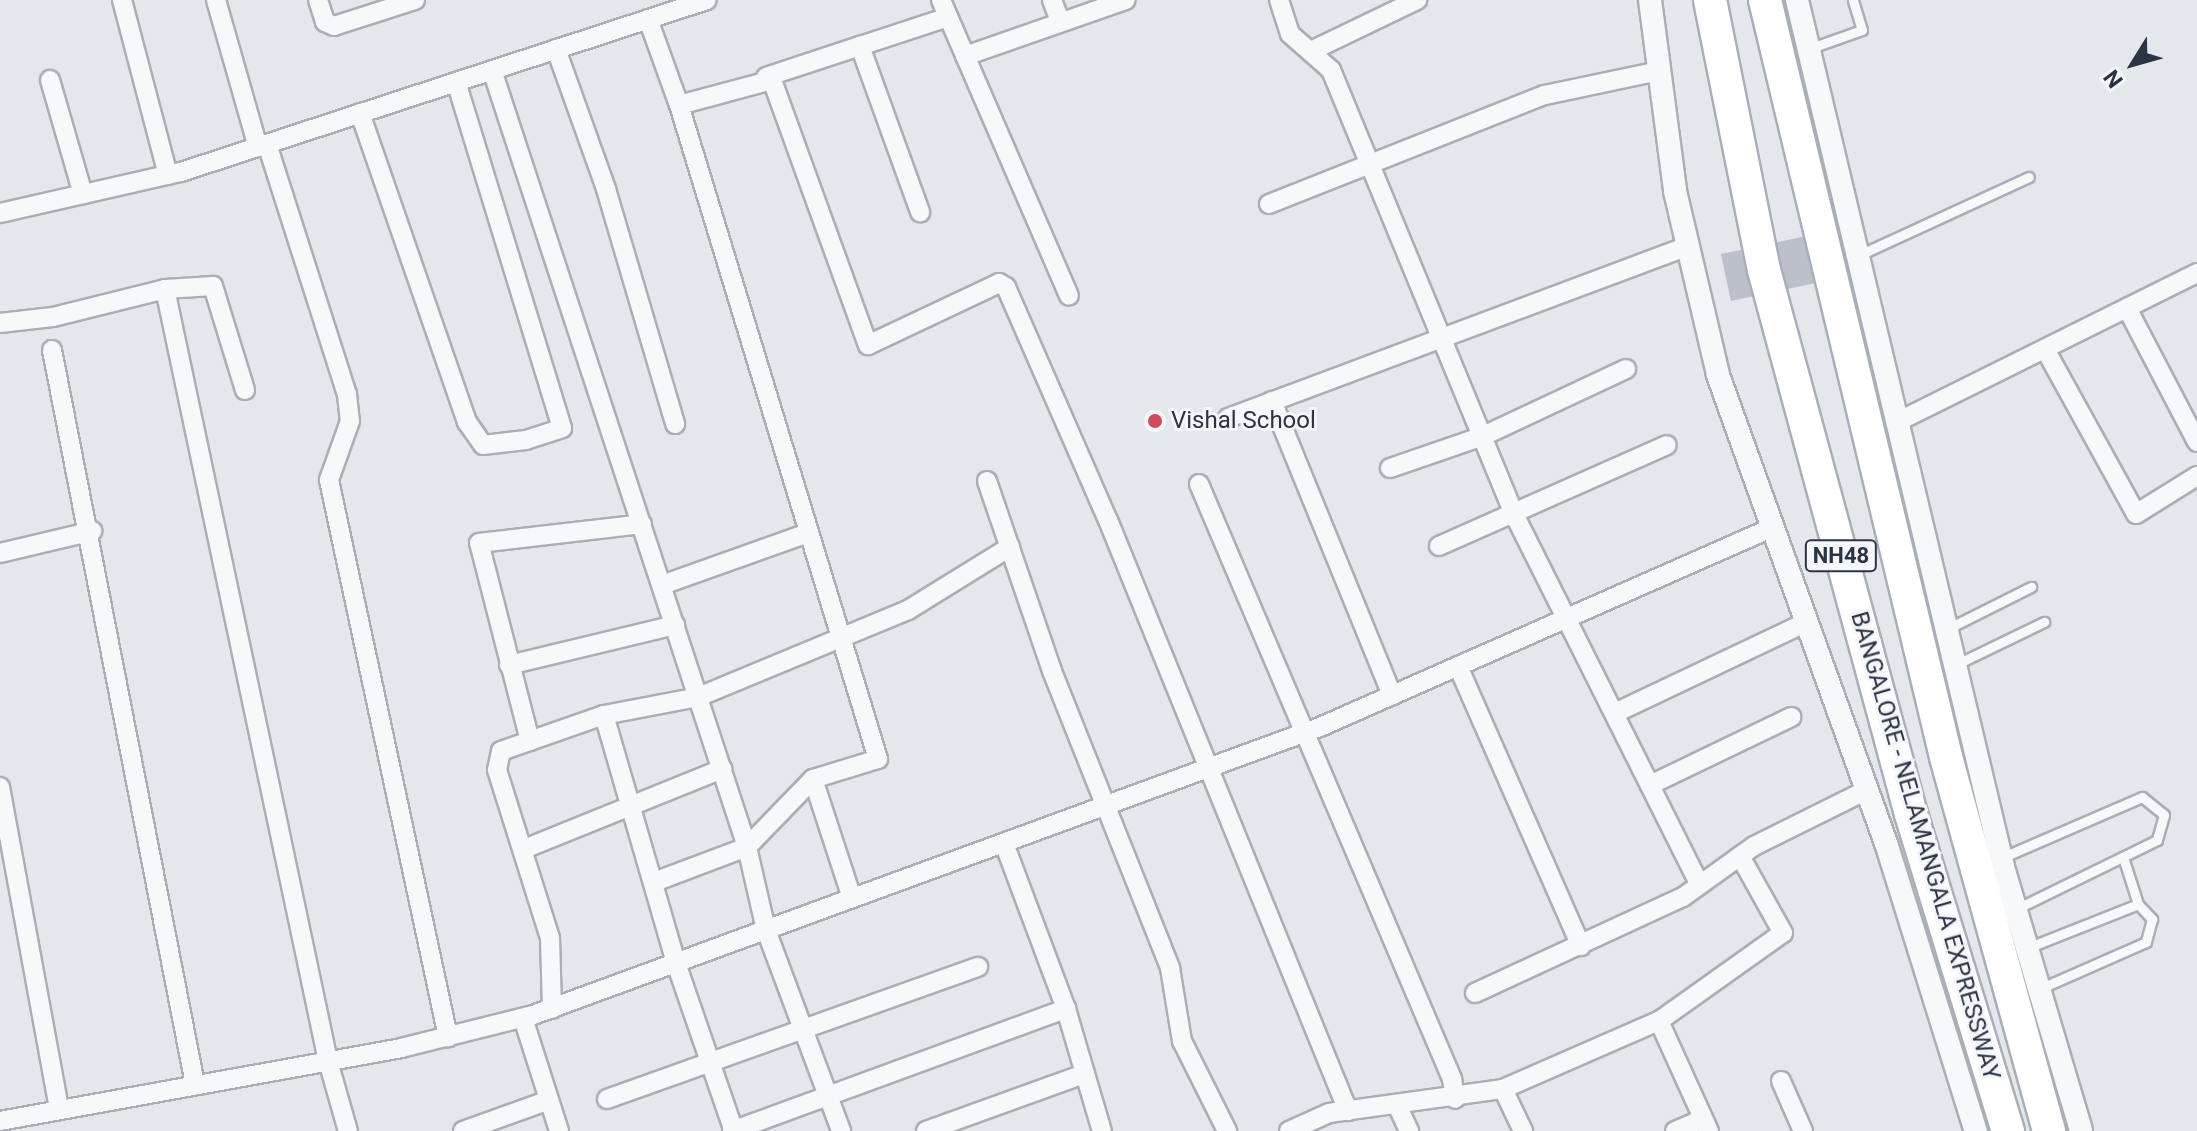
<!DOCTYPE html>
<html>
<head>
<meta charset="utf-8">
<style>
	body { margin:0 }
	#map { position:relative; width:2197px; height:1131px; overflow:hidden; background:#e4e7ec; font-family:Roboto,sans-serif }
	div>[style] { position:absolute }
	.building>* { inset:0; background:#bbc0ca; transform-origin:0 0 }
	.roads { filter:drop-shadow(2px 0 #a9aeb7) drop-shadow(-2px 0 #a9aeb7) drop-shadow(0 2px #a9aeb7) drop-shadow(0 -2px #a9aeb7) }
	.service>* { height:9px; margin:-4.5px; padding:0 4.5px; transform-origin:4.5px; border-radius:4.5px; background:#f7f8fa }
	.minor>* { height:18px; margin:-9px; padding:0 9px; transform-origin:9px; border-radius:9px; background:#f7f8fa }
	.tertiary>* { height:22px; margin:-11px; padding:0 11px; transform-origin:11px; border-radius:11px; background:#f7f8fa }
	.motorway>* { height:32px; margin:-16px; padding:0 16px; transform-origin:16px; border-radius:16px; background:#fff }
	.dots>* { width:22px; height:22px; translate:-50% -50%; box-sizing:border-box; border:4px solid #f4f6f9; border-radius:50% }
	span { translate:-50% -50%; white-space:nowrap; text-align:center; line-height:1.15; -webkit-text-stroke:6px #f4f6f9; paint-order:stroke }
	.shield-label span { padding:2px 6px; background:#f4f6f9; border:2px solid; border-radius:6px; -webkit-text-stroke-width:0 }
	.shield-label { font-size:22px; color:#2b3445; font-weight:700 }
	.poi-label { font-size:24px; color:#2b3445 }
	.left { translate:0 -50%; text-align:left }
	.street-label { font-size:24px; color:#2b3445 }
	.north { position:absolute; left:2093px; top:24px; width:80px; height:80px; -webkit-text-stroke:6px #f4f6f9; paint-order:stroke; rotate:233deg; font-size:22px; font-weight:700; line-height:32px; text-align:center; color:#2b3445 }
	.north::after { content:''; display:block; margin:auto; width:28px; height:36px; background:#2b3445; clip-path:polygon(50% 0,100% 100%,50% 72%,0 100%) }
</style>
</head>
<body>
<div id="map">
	<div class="building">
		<div style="left:1806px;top:236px;width:48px;height:87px;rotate:78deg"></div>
	</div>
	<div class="roads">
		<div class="service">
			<div style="left:1808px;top:49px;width:57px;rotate:-19.4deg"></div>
			<div style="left:1862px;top:30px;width:31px;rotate:-107deg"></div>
			<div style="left:1857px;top:256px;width:189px;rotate:-24.7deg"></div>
			<div style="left:1949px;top:628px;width:92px;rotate:-26.6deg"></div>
			<div style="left:1957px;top:664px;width:97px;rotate:-25.8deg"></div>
			<div style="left:2123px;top:857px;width:49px;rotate:72.3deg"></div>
			<div style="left:2001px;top:858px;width:154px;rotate:-23.4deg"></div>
			<div style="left:2142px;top:797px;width:28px;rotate:39deg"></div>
			<div style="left:2164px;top:815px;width:26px;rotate:106deg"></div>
			<div style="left:2157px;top:840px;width:157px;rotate:153.9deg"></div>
			<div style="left:2027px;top:948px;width:119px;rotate:-21.6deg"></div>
			<div style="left:2138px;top:904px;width:21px;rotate:47deg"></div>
			<div style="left:2152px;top:919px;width:24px;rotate:105deg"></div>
			<div style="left:2146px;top:942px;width:117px;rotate:156.3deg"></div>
		</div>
		<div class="minor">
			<div style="left:122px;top:0;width:181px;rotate:75.3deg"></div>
			<div style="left:216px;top:0;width:153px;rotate:74.1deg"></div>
			<div style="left:318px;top:0;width:23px;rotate:72deg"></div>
			<div style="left:325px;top:22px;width:10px;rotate:24deg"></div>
			<div style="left:334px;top:26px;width:85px;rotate:-17.8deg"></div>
			<div style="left:941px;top:0;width:322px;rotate:66.6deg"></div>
			<div style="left:1052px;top:0;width:22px;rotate:69deg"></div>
			<div style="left:1279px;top:0;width:36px;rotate:72deg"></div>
			<div style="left:1290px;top:34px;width:55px;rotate:41.3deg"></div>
			<div style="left:1331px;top:70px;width:480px;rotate:67.6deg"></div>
			<div style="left:1514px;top:514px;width:411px;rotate:63.4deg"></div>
			<div style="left:648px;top:19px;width:91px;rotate:70.2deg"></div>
			<div style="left:679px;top:105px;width:96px;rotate:-15deg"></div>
			<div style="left:772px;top:80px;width:282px;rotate:70.1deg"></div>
			<div style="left:868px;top:345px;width:145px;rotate:-25.3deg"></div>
			<div style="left:999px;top:283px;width:8px;rotate:30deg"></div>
			<div style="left:1006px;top:287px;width:254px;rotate:66.4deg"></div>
			<div style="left:1108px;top:520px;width:638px;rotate:67.9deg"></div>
			<div style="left:860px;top:46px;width:93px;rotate:-18.2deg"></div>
			<div style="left:556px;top:49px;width:149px;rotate:70.3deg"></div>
			<div style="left:606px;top:189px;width:245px;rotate:73.6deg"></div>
			<div style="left:1311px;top:51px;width:118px;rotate:-25.7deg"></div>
			<div style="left:965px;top:56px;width:170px;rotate:-19.2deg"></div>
			<div style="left:492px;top:70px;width:818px;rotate:71.83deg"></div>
			<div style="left:747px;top:847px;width:85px;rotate:77.1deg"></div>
			<div style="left:766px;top:930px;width:215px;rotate:69.5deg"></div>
			<div style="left:766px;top:77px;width:99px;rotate:-18.3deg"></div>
			<div style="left:860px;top:46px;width:177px;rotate:70.1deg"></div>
			<div style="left:50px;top:80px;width:119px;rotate:73.9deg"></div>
			<div style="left:360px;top:113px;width:327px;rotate:70.9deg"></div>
			<div style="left:467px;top:422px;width:28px;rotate:55deg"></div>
			<div style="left:483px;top:445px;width:43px;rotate:-6.6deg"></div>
			<div style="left:526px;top:440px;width:38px;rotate:-18deg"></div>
			<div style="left:562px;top:428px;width:362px;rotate:-107deg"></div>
			<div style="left:267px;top:144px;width:262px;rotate:72.3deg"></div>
			<div style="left:347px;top:394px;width:27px;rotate:84deg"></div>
			<div style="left:350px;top:421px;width:63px;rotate:109.6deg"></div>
			<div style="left:329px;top:480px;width:570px;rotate:77.94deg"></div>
			<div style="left:1269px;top:204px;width:297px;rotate:-21.6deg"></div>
			<div style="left:1545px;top:95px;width:116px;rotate:-11.9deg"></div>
			<div style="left:0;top:213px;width:186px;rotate:-12.8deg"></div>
			<div style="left:181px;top:172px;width:553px;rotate:-18.11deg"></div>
			<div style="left:2127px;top:308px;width:151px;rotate:62.4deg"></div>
			<div style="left:0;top:323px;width:53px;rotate:-6.5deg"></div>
			<div style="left:53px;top:317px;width:115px;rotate:-14deg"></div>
			<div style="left:2045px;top:349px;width:188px;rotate:61.1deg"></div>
			<div style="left:2136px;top:514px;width:72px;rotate:-31.9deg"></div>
			<div style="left:52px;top:350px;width:748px;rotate:78.98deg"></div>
			<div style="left:245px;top:390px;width:109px;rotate:-107.1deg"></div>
			<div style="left:213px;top:286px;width:48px;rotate:176.4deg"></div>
			<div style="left:165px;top:289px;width:789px;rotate:78.08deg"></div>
			<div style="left:328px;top:1061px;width:73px;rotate:74.1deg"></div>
			<div style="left:1272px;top:401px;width:318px;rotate:67.8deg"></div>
			<div style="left:1228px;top:418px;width:488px;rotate:-20.5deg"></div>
			<div style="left:1897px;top:422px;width:335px;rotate:-26.4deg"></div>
			<div style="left:1390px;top:468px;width:98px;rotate:-19deg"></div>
			<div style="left:1483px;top:436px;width:158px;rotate:-25.1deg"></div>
			<div style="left:987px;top:481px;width:201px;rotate:71.1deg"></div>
			<div style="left:1052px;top:671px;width:320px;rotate:68.3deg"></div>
			<div style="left:1170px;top:968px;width:74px;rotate:80.7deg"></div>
			<div style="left:1182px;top:1041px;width:101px;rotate:63.4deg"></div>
			<div style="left:1199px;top:484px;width:647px;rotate:66.96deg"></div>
			<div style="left:1452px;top:1079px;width:20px;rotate:81deg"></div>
			<div style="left:1439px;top:546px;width:249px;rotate:-23.9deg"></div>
			<div style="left:0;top:553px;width:95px;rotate:-13.4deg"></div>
			<div style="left:662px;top:585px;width:152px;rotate:-19.6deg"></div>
			<div style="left:509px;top:665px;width:171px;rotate:-13.5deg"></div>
			<div style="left:1458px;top:666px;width:306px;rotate:66.3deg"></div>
			<div style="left:1615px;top:713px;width:212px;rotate:-25.4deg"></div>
			<div style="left:604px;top:715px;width:258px;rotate:73.8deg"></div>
			<div style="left:676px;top:963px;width:178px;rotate:71deg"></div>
			<div style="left:530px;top:741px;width:204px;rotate:-104.4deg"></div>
			<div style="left:479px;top:543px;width:164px;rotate:-6.6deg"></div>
			<div style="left:813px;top:779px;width:125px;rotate:71.9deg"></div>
			<div style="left:1650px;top:785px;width:157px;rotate:-25.7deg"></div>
			<div style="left:0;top:787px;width:328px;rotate:79.6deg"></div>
			<div style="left:1004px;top:843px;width:177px;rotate:69.5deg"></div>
			<div style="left:1066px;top:1009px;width:127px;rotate:73.6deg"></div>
			<div style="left:524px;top:849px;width:214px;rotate:-22deg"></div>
			<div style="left:654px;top:882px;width:99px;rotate:-20.6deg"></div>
			<div style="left:747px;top:847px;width:95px;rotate:-45.9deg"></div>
			<div style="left:813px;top:779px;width:68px;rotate:-17.1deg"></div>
			<div style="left:878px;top:759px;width:684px;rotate:-106.92deg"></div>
			<div style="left:1475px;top:993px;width:229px;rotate:-24.8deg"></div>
			<div style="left:1683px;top:897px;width:87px;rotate:-35.7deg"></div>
			<div style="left:1754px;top:846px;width:124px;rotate:-26.4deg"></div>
			<div style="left:552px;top:1009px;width:71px;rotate:-91.6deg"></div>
			<div style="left:550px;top:938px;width:176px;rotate:-107.5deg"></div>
			<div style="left:497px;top:770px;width:19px;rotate:-78deg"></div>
			<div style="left:501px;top:751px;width:109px;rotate:-19.3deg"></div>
			<div style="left:604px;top:715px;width:96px;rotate:-10.8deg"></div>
			<div style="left:698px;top:697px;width:227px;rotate:-22.5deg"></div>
			<div style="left:908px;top:610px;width:120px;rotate:-31.7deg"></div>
			<div style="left:523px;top:1018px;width:119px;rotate:72.3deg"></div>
			<div style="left:1659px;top:1021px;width:121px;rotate:65.6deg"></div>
			<div style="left:1781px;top:1081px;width:55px;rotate:66.3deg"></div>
			<div style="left:1503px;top:1089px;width:47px;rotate:64.5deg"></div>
			<div style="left:607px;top:1099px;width:394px;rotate:-19.6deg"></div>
			<div style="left:1397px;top:1105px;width:29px;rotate:65deg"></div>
			<div style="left:0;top:1121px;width:408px;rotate:-10.3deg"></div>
			<div style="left:401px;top:1048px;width:136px;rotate:-14deg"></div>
			<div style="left:533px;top:1015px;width:838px;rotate:-20.1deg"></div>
			<div style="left:1320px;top:727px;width:495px;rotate:-23.8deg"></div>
			<div style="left:463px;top:1131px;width:91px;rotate:-19.8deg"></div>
			<div style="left:732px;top:1131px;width:356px;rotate:-20.1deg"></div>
			<div style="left:926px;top:1131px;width:168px;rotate:-19.8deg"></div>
			<div style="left:1289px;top:1131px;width:44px;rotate:-24.2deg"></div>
			<div style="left:1329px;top:1113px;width:176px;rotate:-7.9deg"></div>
			<div style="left:1503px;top:1089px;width:170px;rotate:-23.6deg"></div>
			<div style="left:1659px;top:1021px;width:152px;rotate:-35.4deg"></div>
			<div style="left:1783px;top:933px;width:88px;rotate:-119.2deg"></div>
			<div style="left:1675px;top:1131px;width:30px;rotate:-23deg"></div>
		</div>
		<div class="tertiary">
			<div style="left:1650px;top:0;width:193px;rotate:82.5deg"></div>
			<div style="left:1675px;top:191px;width:189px;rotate:76.8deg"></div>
			<div style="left:1718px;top:375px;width:500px;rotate:70.26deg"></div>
			<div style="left:1887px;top:846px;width:299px;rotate:72.7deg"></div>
			<div style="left:1797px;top:0;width:891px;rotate:76.63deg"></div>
			<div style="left:2003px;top:867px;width:275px;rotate:73.5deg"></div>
		</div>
		<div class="motorway">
			<div style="left:1710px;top:0;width:275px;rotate:78.7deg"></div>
			<div style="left:1764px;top:270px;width:564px;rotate:74.88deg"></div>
			<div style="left:1911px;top:814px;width:332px;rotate:73deg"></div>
			<div style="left:1765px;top:0;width:778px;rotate:76.55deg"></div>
			<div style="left:1946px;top:757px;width:388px;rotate:74.6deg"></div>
		</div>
	</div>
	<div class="dots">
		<div style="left:1155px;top:421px;background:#d1495b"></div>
	</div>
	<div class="shield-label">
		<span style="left:1841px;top:556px">NH48</span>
	</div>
	<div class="poi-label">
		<span class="left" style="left:1171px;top:421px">Vishal School</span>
	</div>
	<div class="street-label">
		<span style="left:1925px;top:846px;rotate:74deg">BANGALORE - NELAMANGALA EXPRESSWAY</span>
	</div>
	<div class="north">N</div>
</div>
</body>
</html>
